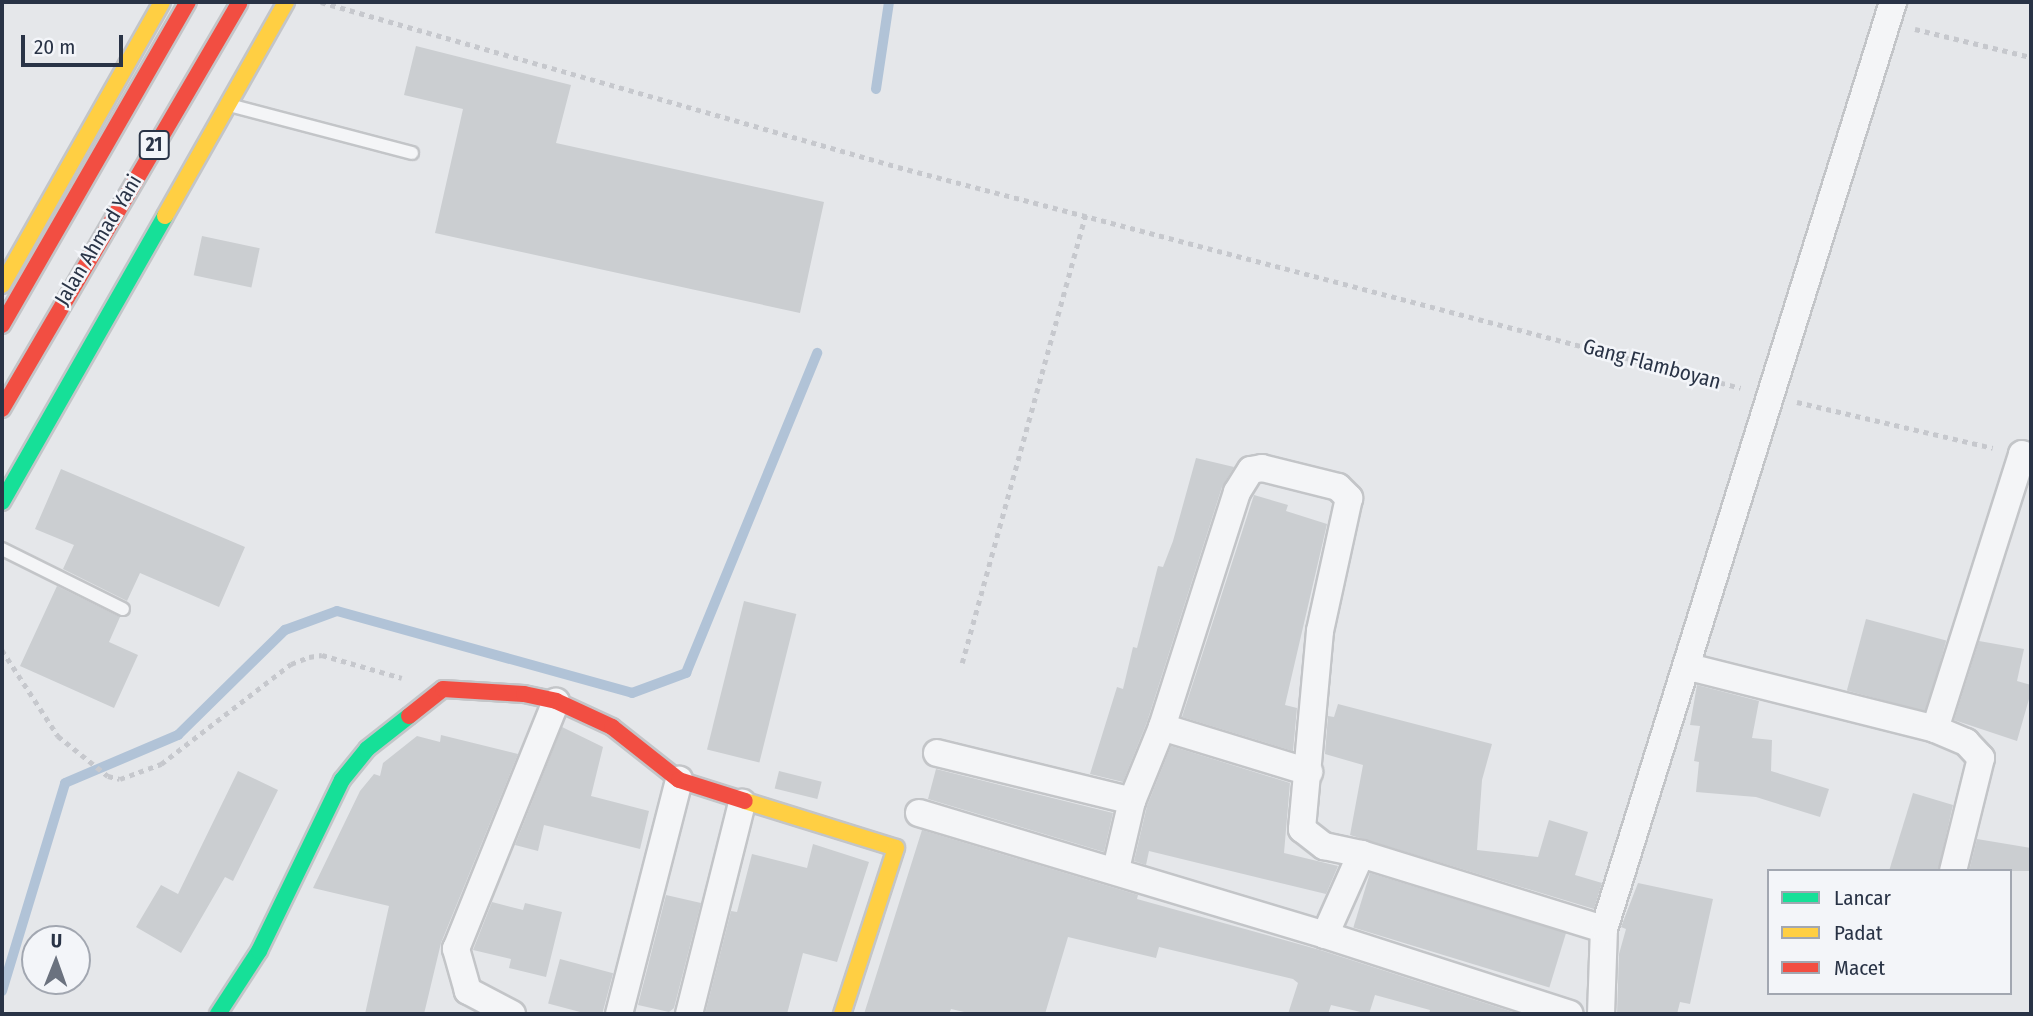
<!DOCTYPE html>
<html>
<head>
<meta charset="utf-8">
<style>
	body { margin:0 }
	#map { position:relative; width:2033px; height:1016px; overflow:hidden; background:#e5e7ea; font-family:"Fira Sans Condensed",sans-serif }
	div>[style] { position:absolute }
	.stream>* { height:10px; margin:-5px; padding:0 5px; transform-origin:5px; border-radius:5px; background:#b1c3d7 }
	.building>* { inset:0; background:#cbced1; transform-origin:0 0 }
	.path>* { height:4.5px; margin-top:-2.25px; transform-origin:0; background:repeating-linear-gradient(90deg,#c6c8cd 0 5px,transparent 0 10px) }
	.roads { filter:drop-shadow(2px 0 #c3c5c8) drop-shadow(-2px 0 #c3c5c8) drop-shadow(0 2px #c3c5c8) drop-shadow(0 -2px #c3c5c8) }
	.lane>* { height:12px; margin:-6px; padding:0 6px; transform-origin:6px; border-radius:6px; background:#f4f5f7 }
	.street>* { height:26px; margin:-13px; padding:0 13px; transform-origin:13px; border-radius:13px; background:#f4f5f7 }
	.fast>* { height:16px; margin:-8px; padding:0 8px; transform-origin:8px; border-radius:8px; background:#16e098 }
	.slow>* { height:16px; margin:-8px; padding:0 8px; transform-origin:8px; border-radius:8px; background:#ffcf43 }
	.jam>* { height:16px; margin:-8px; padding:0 8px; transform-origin:8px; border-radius:8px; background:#f24e42 }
	span { translate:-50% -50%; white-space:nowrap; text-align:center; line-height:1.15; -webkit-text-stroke:5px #f3f5f9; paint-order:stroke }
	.shield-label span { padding:2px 5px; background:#f3f5f9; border:2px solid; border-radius:5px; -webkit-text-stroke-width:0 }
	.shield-label { font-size:19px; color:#293346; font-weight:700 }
	.street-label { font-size:21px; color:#293346 }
	.frame { position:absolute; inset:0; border:4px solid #293346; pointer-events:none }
	.legend { position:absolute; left:1767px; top:869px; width:245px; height:126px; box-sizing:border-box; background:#f3f5f9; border:2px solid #a2a7b1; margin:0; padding:9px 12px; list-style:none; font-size:21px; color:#293346 }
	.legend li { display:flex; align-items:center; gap:14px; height:35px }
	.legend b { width:35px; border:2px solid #a2a7b1 }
	.north { position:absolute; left:21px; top:925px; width:70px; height:70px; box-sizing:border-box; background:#f3f5f9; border:2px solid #a2a7b1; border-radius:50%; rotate:1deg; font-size:19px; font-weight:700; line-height:28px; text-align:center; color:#293346 }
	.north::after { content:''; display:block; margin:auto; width:24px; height:32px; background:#6b727f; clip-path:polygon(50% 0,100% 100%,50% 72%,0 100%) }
	.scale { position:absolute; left:21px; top:35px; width:102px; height:32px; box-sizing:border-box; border:4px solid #293346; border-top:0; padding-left:9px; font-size:21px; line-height:24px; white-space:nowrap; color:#293346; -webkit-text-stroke:5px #f3f5f9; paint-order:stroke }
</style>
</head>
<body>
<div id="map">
	<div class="stream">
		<div style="left:876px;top:89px;width:88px;rotate:-81.5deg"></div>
		<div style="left:2px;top:991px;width:217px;rotate:-73.1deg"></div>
		<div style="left:65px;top:783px;width:123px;rotate:-23deg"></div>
		<div style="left:178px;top:735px;width:150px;rotate:-44.5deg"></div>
		<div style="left:285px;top:630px;width:55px;rotate:-20.1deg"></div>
		<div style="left:337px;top:611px;width:306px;rotate:15.5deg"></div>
		<div style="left:632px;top:693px;width:58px;rotate:-20.3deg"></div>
		<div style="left:686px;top:673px;width:346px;rotate:-67.7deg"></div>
	</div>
	<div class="building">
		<div style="clip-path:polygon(416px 46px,571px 85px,556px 143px,824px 202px,800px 313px,435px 233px,463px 109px,404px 95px)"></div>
		<div style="left:202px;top:236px;width:59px;height:40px;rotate:12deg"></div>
		<div style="clip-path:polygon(1196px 458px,1234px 467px,1222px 487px,1147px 722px,1123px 782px,1090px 774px,1117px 687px,1123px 689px,1133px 647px,1137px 648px,1158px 566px,1163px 567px,1173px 541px)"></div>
		<div style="clip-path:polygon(61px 469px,245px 547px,219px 607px,140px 573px,127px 601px,63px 569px,74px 545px,35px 529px)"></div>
		<div style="clip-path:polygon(1254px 495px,1288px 505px,1286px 511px,1327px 524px,1285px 705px,1297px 708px,1293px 751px,1182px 717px)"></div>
		<div style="clip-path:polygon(57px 586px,120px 617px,109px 642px,138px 655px,114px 708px,20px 666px)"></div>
		<div style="left:744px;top:601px;width:54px;height:153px;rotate:14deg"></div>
		<div style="left:1866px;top:619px;width:83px;height:74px;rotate:15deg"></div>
		<div style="clip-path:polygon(1979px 641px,2024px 649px,2017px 681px,2031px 685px,2031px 692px,2017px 741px,1954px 720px)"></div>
		<div style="clip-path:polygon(1697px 685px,1759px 701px,1752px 738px,1772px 740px,1771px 771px,1829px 789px,1820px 817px,1756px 797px,1696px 792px,1699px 762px,1694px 761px,1700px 726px,1690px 725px)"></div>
		<div style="clip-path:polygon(1338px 704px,1492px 744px,1482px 780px,1477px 850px,1538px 857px,1549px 820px,1588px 832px,1575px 875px,1602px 883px,1594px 909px,1350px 835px,1363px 765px,1325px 754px,1328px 716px,1334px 717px)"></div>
		<div style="clip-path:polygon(562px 727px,603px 747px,591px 796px,649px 811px,640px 849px,544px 825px,538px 851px,515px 845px)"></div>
		<div style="clip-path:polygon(441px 735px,518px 754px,441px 943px,424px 1014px,365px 1014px,389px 906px,313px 888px,360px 791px,374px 774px,380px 776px,383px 763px,417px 736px,440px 742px)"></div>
		<div style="clip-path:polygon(1171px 746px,1290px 783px,1284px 853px,1338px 866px,1326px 894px,1149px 851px,1146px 865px,1134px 861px,1147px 806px)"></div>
		<div style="clip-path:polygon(936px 769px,1113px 813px,1104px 852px,928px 799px)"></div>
		<div style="clip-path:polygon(238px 771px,278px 790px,233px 881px,225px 877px,181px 953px,136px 927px,161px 885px,178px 894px)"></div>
		<div style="left:779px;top:771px;width:44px;height:18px;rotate:14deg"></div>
		<div style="clip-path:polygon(1913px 793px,1953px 805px,1938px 871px,1889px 871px)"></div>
		<div style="clip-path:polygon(922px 830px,1138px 895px,1137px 899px,1320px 950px,1519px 1014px,1429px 1014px,1430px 1010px,1375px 995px,1369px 1014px,1331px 1005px,1328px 1014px,1288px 1014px,1298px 983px,1293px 979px,1159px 947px,1156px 958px,1068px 937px,1045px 1014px,973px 1014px,951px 1009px,949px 1014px,864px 1014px)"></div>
		<div style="clip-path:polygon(1977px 839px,2031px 848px,2031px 871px,1969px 871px)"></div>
		<div style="clip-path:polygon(813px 844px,869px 862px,837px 962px,803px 953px,787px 1014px,705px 1014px,731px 911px,737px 912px,752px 854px,807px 868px)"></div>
		<div style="left:1370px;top:873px;width:205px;height:57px;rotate:17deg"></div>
		<div style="clip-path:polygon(1638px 883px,1713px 899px,1690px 1004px,1680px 1002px,1677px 1014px,1617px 1014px,1619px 954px,1626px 929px,1621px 927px)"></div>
		<div style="clip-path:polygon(666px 895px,701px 903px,674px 1008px,669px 1012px,638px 1005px)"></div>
		<div style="clip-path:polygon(492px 902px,523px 910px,525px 903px,562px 912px,546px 977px,509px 968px,511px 959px,473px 950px)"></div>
		<div style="left:560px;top:959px;width:55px;height:46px;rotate:15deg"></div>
	</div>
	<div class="path">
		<div style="left:321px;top:2px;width:600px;rotate:15.96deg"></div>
		<div style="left:898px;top:167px;width:871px;rotate:14.69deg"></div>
		<div style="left:1915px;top:29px;width:119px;rotate:13.6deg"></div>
		<div style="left:1797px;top:402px;width:201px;rotate:13.2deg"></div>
		<div style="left:2px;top:650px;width:103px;rotate:56.9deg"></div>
		<div style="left:58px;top:736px;width:64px;rotate:38.7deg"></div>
		<div style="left:108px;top:776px;width:12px;rotate:14deg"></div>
		<div style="left:120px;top:779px;width:44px;rotate:-20.1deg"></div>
		<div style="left:161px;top:764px;width:164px;rotate:-37.6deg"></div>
		<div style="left:291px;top:664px;width:19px;rotate:-21deg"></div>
		<div style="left:309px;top:657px;width:13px;rotate:-9deg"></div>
		<div style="left:322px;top:655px;width:83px;rotate:16deg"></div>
		<div style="left:962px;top:663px;width:466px;rotate:-74.6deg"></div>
	</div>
	<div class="roads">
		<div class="lane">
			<div style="left:233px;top:106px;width:185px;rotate:14.7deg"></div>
			<div style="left:2px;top:549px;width:135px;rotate:26.4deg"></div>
		</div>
		<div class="street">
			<div style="left:1689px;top:667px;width:254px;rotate:14.1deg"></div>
			<div style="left:1935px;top:729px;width:34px;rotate:23deg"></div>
			<div style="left:1966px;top:742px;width:22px;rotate:47deg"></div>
			<div style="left:1981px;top:758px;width:116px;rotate:103.9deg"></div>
			<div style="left:1162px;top:727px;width:154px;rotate:17deg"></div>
			<div style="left:1935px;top:729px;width:288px;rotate:-72.4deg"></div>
			<div style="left:2022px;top:454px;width:9px;rotate:18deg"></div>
			<div style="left:937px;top:753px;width:201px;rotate:13.8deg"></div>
			<div style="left:919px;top:813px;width:424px;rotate:16.7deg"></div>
			<div style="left:1325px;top:935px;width:89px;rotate:-66deg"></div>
			<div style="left:1361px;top:854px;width:254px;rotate:17.2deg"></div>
			<div style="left:1116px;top:869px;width:70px;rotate:-76.8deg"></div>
			<div style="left:1132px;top:801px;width:80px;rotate:-67.9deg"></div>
			<div style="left:1162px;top:727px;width:247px;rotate:-72.3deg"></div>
			<div style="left:1237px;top:492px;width:26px;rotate:-58deg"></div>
			<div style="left:1251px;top:470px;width:11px;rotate:-10deg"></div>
			<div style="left:1262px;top:468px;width:78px;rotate:14deg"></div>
			<div style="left:1338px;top:487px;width:16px;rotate:45deg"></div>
			<div style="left:1349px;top:498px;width:136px;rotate:102.3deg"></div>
			<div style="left:1320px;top:631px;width:199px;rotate:95.2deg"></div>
			<div style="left:1302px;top:829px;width:28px;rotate:38deg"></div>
			<div style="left:1324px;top:846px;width:38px;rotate:12deg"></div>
			<div style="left:1325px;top:935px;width:257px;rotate:17.9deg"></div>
			<div style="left:512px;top:1014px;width:50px;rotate:-152.4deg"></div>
			<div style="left:468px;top:991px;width:44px;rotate:-105.9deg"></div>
			<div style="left:456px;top:949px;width:267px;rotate:-68deg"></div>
			<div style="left:619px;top:1014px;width:242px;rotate:-75.6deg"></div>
			<div style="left:689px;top:1014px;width:218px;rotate:-75.9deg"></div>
			<div style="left:1601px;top:1014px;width:85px;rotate:-88deg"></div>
			<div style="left:1604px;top:929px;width:971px;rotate:-72.68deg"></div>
		</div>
		<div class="fast">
			<div style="left:2px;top:502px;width:329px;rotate:-60.3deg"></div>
			<div style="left:218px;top:1014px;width:75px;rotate:-56.9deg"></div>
			<div style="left:259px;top:951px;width:190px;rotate:-64.1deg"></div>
			<div style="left:342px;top:780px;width:40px;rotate:-51deg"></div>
			<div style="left:367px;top:749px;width:53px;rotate:-38.2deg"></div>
		</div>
		<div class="slow">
			<div style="left:165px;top:216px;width:246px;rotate:-60.5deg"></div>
			<div style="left:2px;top:285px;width:325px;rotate:-60.5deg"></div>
			<div style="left:745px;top:801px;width:158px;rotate:17.3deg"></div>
			<div style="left:896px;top:848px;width:175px;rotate:108deg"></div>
		</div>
		<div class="jam">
			<div style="left:2px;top:325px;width:373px;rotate:-60.1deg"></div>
			<div style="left:2px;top:409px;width:471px;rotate:-59.7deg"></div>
			<div style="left:409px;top:716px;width:43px;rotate:-38.5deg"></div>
			<div style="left:443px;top:689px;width:81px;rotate:3.5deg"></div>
			<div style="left:524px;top:694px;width:33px;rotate:12deg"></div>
			<div style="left:556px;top:701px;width:62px;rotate:24.9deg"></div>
			<div style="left:612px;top:727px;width:85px;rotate:38.3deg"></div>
			<div style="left:679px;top:780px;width:69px;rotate:17.7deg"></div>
		</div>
	</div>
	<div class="shield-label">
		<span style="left:154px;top:145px">21</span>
	</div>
	<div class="street-label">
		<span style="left:98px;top:240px;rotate:-59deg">Jalan Ahmad Yani</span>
		<span style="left:1652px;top:364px;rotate:15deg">Gang Flamboyan</span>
	</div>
	<div class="frame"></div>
	<ul class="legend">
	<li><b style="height:9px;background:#16e098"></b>Lancar</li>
	<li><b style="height:9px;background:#ffcf43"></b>Padat</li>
	<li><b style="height:9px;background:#f24e42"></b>Macet</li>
	</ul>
	<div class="north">U</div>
	<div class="scale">20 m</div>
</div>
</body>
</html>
